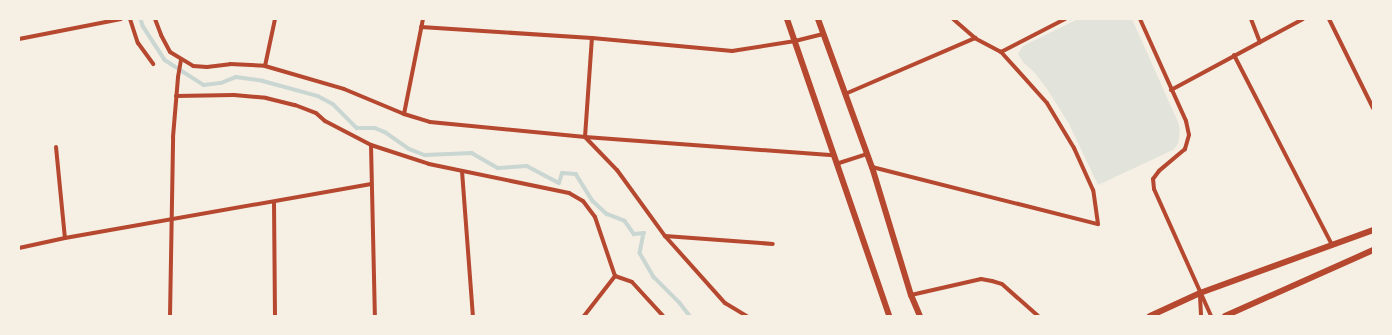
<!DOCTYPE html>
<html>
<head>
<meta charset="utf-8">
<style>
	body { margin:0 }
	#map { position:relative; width:1392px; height:335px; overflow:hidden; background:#f6efe4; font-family:Ubuntu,sans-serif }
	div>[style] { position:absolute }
	.green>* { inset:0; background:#e2e4dc }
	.stream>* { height:3.5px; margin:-1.75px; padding:0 1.75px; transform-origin:1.75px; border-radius:1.75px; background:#c9d6d2 }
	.minor>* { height:4px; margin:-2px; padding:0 2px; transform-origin:2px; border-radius:2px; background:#b5482f }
	.tertiary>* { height:6px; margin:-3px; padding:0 3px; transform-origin:3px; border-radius:3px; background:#b5482f }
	span { translate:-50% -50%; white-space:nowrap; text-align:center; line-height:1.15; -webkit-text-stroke:3px #f6efe4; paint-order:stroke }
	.frame { position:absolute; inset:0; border:20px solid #f6efe4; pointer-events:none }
</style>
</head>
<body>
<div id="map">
	<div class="green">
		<div style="clip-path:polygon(1078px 19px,1132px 19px,1178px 122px,1180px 130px,1178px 144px,1173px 150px,1098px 185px,1069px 124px,1047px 89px,1034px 72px,1023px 62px,1018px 54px,1023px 46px)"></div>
	</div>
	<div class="stream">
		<div style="left:141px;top:19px;width:7px;rotate:74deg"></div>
		<div style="left:143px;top:26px;width:40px;rotate:57.1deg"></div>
		<div style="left:165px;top:60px;width:46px;rotate:32.7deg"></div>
		<div style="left:204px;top:85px;width:17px;rotate:-7deg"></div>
		<div style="left:221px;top:83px;width:16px;rotate:-22deg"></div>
		<div style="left:236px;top:77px;width:27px;rotate:8deg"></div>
		<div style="left:263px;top:81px;width:57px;rotate:15.3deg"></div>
		<div style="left:318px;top:96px;width:17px;rotate:28deg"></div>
		<div style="left:333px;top:104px;width:34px;rotate:45deg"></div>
		<div style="left:357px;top:128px;width:18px"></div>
		<div style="left:375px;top:128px;width:11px;rotate:22deg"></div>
		<div style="left:385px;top:132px;width:29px;rotate:35deg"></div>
		<div style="left:409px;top:149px;width:17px;rotate:21deg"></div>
		<div style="left:425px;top:155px;width:47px;rotate:-2.4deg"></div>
		<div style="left:472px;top:153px;width:30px;rotate:30deg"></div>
		<div style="left:498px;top:168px;width:29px;rotate:-4deg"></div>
		<div style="left:527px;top:166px;width:36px;rotate:28deg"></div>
		<div style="left:559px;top:183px;width:10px;rotate:-73deg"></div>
		<div style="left:562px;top:173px;width:14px;rotate:4deg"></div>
		<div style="left:576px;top:174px;width:32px;rotate:58deg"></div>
		<div style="left:593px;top:201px;width:19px;rotate:43deg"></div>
		<div style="left:607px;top:214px;width:19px;rotate:21deg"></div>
		<div style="left:625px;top:221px;width:16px;rotate:55deg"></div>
		<div style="left:634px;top:234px;width:10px;rotate:-6deg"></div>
		<div style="left:644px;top:233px;width:20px;rotate:101deg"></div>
		<div style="left:640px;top:253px;width:28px;rotate:60deg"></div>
		<div style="left:654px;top:277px;width:37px;rotate:45deg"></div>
		<div style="left:680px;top:303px;width:16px;rotate:52deg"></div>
	</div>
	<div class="minor">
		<div style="left:130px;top:19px;width:25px;rotate:72deg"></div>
		<div style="left:138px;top:43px;width:26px;rotate:54deg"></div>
		<div style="left:155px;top:19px;width:17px;rotate:69deg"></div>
		<div style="left:161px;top:35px;width:19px;rotate:62deg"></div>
		<div style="left:170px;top:52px;width:27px;rotate:31deg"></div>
		<div style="left:193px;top:66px;width:14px;rotate:4deg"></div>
		<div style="left:207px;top:67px;width:23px;rotate:-7deg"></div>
		<div style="left:230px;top:64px;width:35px;rotate:3deg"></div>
		<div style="left:265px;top:66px;width:82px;rotate:16.2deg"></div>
		<div style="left:344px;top:89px;width:65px;rotate:22.6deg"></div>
		<div style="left:404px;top:114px;width:27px;rotate:17deg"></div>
		<div style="left:430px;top:122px;width:156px;rotate:5.5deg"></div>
		<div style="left:585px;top:137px;width:249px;rotate:4.2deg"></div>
		<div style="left:1140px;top:19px;width:112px;rotate:65.7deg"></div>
		<div style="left:1186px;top:121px;width:14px;rotate:78deg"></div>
		<div style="left:1189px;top:135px;width:15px;rotate:106deg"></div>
		<div style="left:1185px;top:149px;width:34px;rotate:140deg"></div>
		<div style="left:1159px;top:171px;width:10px;rotate:127deg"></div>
		<div style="left:1153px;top:179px;width:10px;rotate:84deg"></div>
		<div style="left:1154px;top:189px;width:139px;rotate:65.8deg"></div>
		<div style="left:1251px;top:19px;width:25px;rotate:69deg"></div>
		<div style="left:1329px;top:19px;width:99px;rotate:63.7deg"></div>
		<div style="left:421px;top:27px;width:171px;rotate:3.7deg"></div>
		<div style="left:592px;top:38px;width:141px;rotate:5.3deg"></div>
		<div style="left:732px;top:51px;width:64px;rotate:-9deg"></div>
		<div style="left:795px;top:41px;width:30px;rotate:-14deg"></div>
		<div style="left:19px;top:39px;width:104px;rotate:-11.1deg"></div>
		<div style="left:1001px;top:52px;width:72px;rotate:-27.3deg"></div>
		<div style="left:1234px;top:55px;width:214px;rotate:62.7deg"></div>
		<div style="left:265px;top:66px;width:48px;rotate:-78deg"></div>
		<div style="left:1171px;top:90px;width:150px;rotate:-28.3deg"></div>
		<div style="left:845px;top:94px;width:142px;rotate:-23.3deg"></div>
		<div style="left:176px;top:96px;width:58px;rotate:-1deg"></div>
		<div style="left:234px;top:95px;width:32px;rotate:5deg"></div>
		<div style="left:266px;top:98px;width:30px;rotate:14deg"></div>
		<div style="left:295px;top:105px;width:22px;rotate:21deg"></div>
		<div style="left:316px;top:113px;width:12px;rotate:42deg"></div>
		<div style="left:325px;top:121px;width:52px;rotate:27.6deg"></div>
		<div style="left:371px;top:145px;width:61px;rotate:18.1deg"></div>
		<div style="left:429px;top:164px;width:143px;rotate:11.7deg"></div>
		<div style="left:569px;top:193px;width:16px;rotate:30deg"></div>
		<div style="left:583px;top:201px;width:20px;rotate:53deg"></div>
		<div style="left:595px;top:217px;width:62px;rotate:71.3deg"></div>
		<div style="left:615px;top:276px;width:18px;rotate:19deg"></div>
		<div style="left:632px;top:282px;width:46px;rotate:47.6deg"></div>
		<div style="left:404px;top:114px;width:97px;rotate:-78.7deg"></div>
		<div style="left:585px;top:137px;width:46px;rotate:45.9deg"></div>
		<div style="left:617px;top:170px;width:82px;rotate:54deg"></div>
		<div style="left:665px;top:236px;width:90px;rotate:48.2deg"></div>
		<div style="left:725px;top:303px;width:26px;rotate:31deg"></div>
		<div style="left:585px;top:137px;width:99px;rotate:-86deg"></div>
		<div style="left:371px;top:145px;width:171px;rotate:88.7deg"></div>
		<div style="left:56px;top:147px;width:91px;rotate:84.4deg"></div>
		<div style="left:836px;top:164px;width:33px;rotate:-18deg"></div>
		<div style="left:872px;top:167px;width:233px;rotate:14.2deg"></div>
		<div style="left:1098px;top:224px;width:34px;rotate:-98deg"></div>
		<div style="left:1093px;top:190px;width:46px;rotate:-114.3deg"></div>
		<div style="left:1074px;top:148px;width:52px;rotate:-121deg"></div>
		<div style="left:1047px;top:103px;width:69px;rotate:-132deg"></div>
		<div style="left:1001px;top:52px;width:30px;rotate:-152deg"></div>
		<div style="left:975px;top:38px;width:29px;rotate:-139deg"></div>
		<div style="left:462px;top:171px;width:145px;rotate:85.7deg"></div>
		<div style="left:274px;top:202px;width:114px;rotate:89.5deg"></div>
		<div style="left:665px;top:236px;width:108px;rotate:4.2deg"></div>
		<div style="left:19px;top:248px;width:47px;rotate:-12.3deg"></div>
		<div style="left:65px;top:238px;width:311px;rotate:-10deg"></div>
		<div style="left:911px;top:295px;width:72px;rotate:-12.9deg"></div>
		<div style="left:981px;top:279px;width:11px;rotate:10deg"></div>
		<div style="left:992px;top:281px;width:10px;rotate:17deg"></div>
		<div style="left:1002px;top:284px;width:48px;rotate:41.6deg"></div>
		<div style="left:1200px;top:296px;width:20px;rotate:87deg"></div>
		<div style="left:170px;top:316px;width:179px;rotate:-89deg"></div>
		<div style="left:173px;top:137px;width:60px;rotate:-85.2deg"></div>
		<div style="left:178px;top:77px;width:17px;rotate:-80deg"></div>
		<div style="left:584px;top:316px;width:51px;rotate:-52.2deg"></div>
	</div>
	<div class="tertiary">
		<div style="left:787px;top:19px;width:314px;rotate:71deg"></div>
		<div style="left:818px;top:19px;width:158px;rotate:70deg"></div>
		<div style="left:872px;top:167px;width:134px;rotate:73.1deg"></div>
		<div style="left:911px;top:295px;width:23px;rotate:67deg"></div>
		<div style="left:1150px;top:316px;width:55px;rotate:-24.7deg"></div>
		<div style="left:1200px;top:293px;width:184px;rotate:-20deg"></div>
		<div style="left:1225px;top:316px;width:162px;rotate:-24deg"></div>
	</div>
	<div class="frame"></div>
</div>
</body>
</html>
